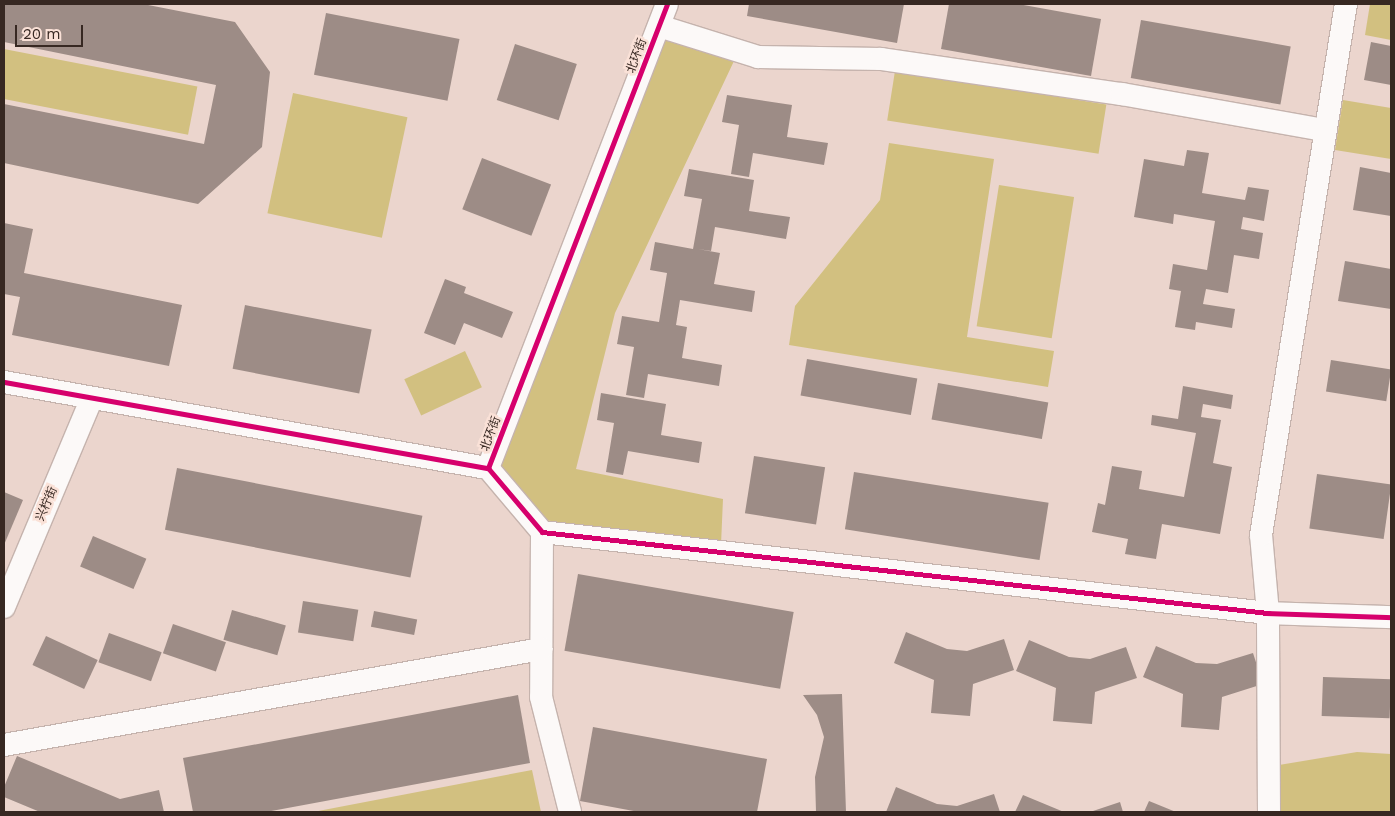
<!DOCTYPE html>
<html>
<head>
<meta charset="utf-8">
<style>
	body { margin:0 }
	#map { position:relative; width:1395px; height:816px; overflow:hidden; background:#ebd5cd; font-family:"Work Sans","Noto Sans SC",sans-serif }
	div>[style] { position:absolute }
	.green>* { inset:0; background:#d2c080; transform-origin:0 0 }
	.building>* { inset:0; background:#9d8c86; transform-origin:0 0 }
	.roads { filter:drop-shadow(1px 0 #c5b3ad) drop-shadow(-1px 0 #c5b3ad) drop-shadow(0 1px #c5b3ad) drop-shadow(0 -1px #c5b3ad) }
	.minor>* { height:22px; margin:-11px; padding:0 11px; transform-origin:11px; border-radius:11px; background:#fcf9f8 }
	.cycleway>* { height:5px; margin:-2.5px; padding:0 2.5px; transform-origin:2.5px; border-radius:2.5px; background:#d6006c }
	span { translate:-50% -50%; white-space:nowrap; text-align:center; line-height:1.15; -webkit-text-stroke:5px #fae1d7; paint-order:stroke }
	.street-label { font-size:12px; color:#372822 }
	.frame { position:absolute; inset:0; border:5px solid #372822; pointer-events:none }
	.scale { position:absolute; left:15px; top:25px; width:68px; height:22px; box-sizing:border-box; border:2px solid #372822; border-top:0; padding-left:6px; font-size:15px; line-height:18px; white-space:nowrap; color:#372822; -webkit-text-stroke:4px #fae1d7; paint-order:stroke }
</style>
</head>
<body>
<div id="map">
	<div class="green">
		<div style="clip-path:polygon(1370px 4px,1391px 4px,1391px 40px,1365px 35px)"></div>
		<div style="clip-path:polygon(663px 39px,734px 61px,615px 313px,576px 469px,723px 499px,721px 545px,544px 520px,499px 467px)"></div>
		<div style="left:4px;top:49px;width:197px;height:49px;rotate:11deg"></div>
		<div style="left:895px;top:71px;width:214px;height:50px;rotate:9deg"></div>
		<div style="left:293px;top:93px;width:117px;height:123px;rotate:12deg"></div>
		<div style="clip-path:polygon(1343px 100px,1391px 108px,1391px 159px,1335px 150px)"></div>
		<div style="clip-path:polygon(889px 143px,994px 159px,967px 337px,1054px 351px,1048px 387px,789px 345px,795px 306px,880px 200px)"></div>
		<div style="left:999px;top:185px;width:76px;height:143px;rotate:9deg"></div>
		<div style="left:465px;top:351px;width:40px;height:67px;rotate:65deg"></div>
		<div style="clip-path:polygon(1357px 752px,1391px 754px,1391px 812px,1279px 812px,1279px 765px)"></div>
		<div style="clip-path:polygon(532px 770px,541px 812px,313px 812px)"></div>
	</div>
	<div class="building">
		<div style="clip-path:polygon(4px 4px,143px 4px,235px 22px,270px 72px,262px 147px,198px 204px,4px 163px,4px 104px,204px 144px,216px 85px,4px 42px)"></div>
		<div style="clip-path:polygon(749px 4px,904px 4px,897px 43px,747px 16px)"></div>
		<div style="clip-path:polygon(949px 4px,1018px 4px,1101px 19px,1091px 76px,941px 49px)"></div>
		<div style="left:326px;top:13px;width:136px;height:63px;rotate:11deg"></div>
		<div style="left:1141px;top:20px;width:152px;height:59px;rotate:10deg"></div>
		<div style="clip-path:polygon(1371px 42px,1391px 46px,1391px 85px,1364px 80px)"></div>
		<div style="left:515px;top:44px;width:65px;height:59px;rotate:18deg"></div>
		<div style="clip-path:polygon(727px 95px,792px 105px,787px 137px,828px 143px,824px 165px,753px 153px,749px 177px,731px 174px,739px 125px,722px 122px)"></div>
		<div style="clip-path:polygon(1187px 150px,1209px 153px,1202px 193px,1245px 200px,1248px 187px,1269px 190px,1264px 221px,1243px 217px,1241px 229px,1263px 233px,1259px 259px,1234px 255px,1228px 293px,1206px 289px,1203px 304px,1235px 309px,1232px 328px,1196px 322px,1195px 330px,1175px 327px,1181px 291px,1169px 289px,1173px 264px,1207px 270px,1215px 221px,1174px 214px,1173px 224px,1134px 217px,1144px 159px,1184px 166px)"></div>
		<div style="left:482px;top:158px;width:74px;height:55px;rotate:21deg"></div>
		<div style="clip-path:polygon(1360px 167px,1391px 173px,1391px 216px,1353px 210px)"></div>
		<div style="clip-path:polygon(689px 169px,754px 180px,749px 211px,790px 217px,786px 239px,715px 227px,711px 251px,698px 249px,720px 253px,714px 284px,755px 291px,752px 312px,680px 300px,676px 325px,687px 327px,682px 358px,722px 365px,719px 386px,648px 374px,644px 398px,626px 395px,634px 347px,617px 344px,622px 316px,659px 322px,667px 273px,650px 270px,655px 242px,693px 249px,702px 199px,684px 196px)"></div>
		<div style="clip-path:polygon(4px 223px,33px 229px,24px 273px,182px 305px,169px 366px,12px 335px,20px 297px,4px 294px)"></div>
		<div style="clip-path:polygon(1345px 261px,1391px 269px,1391px 309px,1338px 301px)"></div>
		<div style="clip-path:polygon(445px 279px,466px 287px,464px 293px,513px 312px,502px 338px,464px 323px,455px 345px,424px 333px)"></div>
		<div style="left:245px;top:305px;width:129px;height:65px;rotate:11deg"></div>
		<div style="left:807px;top:359px;width:112px;height:37px;rotate:10deg"></div>
		<div style="left:1331px;top:360px;width:61px;height:32px;rotate:9deg"></div>
		<div style="left:938px;top:383px;width:112px;height:37px;rotate:10deg"></div>
		<div style="clip-path:polygon(1183px 386px,1233px 395px,1231px 409px,1203px 404px,1201px 417px,1221px 420px,1213px 463px,1232px 467px,1220px 534px,1162px 524px,1156px 559px,1125px 554px,1128px 539px,1092px 532px,1098px 503px,1105px 505px,1112px 466px,1142px 471px,1139px 489px,1184px 497px,1196px 433px,1151px 425px,1152px 415px,1178px 419px)"></div>
		<div style="clip-path:polygon(601px 393px,666px 404px,661px 435px,702px 442px,699px 463px,628px 451px,623px 475px,606px 472px,614px 423px,597px 420px)"></div>
		<div style="left:754px;top:456px;width:72px;height:58px;rotate:9deg"></div>
		<div style="left:177px;top:468px;width:250px;height:63px;rotate:11deg"></div>
		<div style="left:854px;top:472px;width:197px;height:58px;rotate:9deg"></div>
		<div style="left:1317px;top:474px;width:75px;height:55px;rotate:8deg"></div>
		<div style="clip-path:polygon(4px 492px,23px 500px,4px 545px)"></div>
		<div style="left:93px;top:536px;width:58px;height:33px;rotate:23deg"></div>
		<div style="left:578px;top:574px;width:219px;height:78px;rotate:10deg"></div>
		<div style="left:303px;top:601px;width:56px;height:32px;rotate:9deg"></div>
		<div style="left:232px;top:610px;width:56px;height:31px;rotate:16deg"></div>
		<div style="left:374px;top:611px;width:44px;height:16px;rotate:11deg"></div>
		<div style="left:173px;top:624px;width:56px;height:31px;rotate:19deg"></div>
		<div style="clip-path:polygon(906px 632px,947px 649px,967px 651px,1004px 639px,1014px 670px,973px 684px,970px 716px,931px 713px,934px 680px,894px 663px)"></div>
		<div style="left:109px;top:633px;width:56px;height:31px;rotate:20deg"></div>
		<div style="left:46px;top:636px;width:57px;height:32px;rotate:25deg"></div>
		<div style="clip-path:polygon(1029px 640px,1069px 657px,1090px 659px,1126px 647px,1137px 678px,1095px 692px,1092px 724px,1053px 721px,1056px 688px,1016px 671px)"></div>
		<div style="clip-path:polygon(1156px 646px,1196px 663px,1217px 664px,1253px 653px,1263px 684px,1222px 697px,1219px 730px,1181px 727px,1183px 694px,1143px 677px)"></div>
		<div style="left:1323px;top:677px;width:68px;height:39px;rotate:2deg"></div>
		<div style="clip-path:polygon(842px 694px,846px 812px,816px 812px,815px 777px,824px 737px,817px 715px,803px 695px)"></div>
		<div style="clip-path:polygon(518px 695px,530px 763px,266px 812px,193px 812px,183px 758px)"></div>
		<div style="clip-path:polygon(593px 727px,767px 759px,757px 812px,639px 812px,580px 801px)"></div>
		<div style="clip-path:polygon(17px 756px,120px 799px,159px 790px,164px 812px,40px 812px,4px 797px,4px 787px)"></div>
		<div style="clip-path:polygon(896px 787px,937px 804px,957px 806px,994px 794px,1000px 812px,886px 812px)"></div>
		<div style="clip-path:polygon(1023px 795px,1064px 812px,1015px 812px)"></div>
		<div style="clip-path:polygon(1149px 801px,1176px 812px,1144px 812px)"></div>
		<div style="clip-path:polygon(1120px 802px,1123px 812px,1090px 812px)"></div>
	</div>
	<div class="roads">
		<div class="minor">
			<div style="left:659px;top:26px;width:104px;rotate:17.4deg"></div>
			<div style="left:758px;top:57px;width:123px;rotate:0.9deg"></div>
			<div style="left:881px;top:59px;width:244px;rotate:8.3deg"></div>
			<div style="left:1122px;top:94px;width:206px;rotate:10.1deg"></div>
			<div style="left:4px;top:382px;width:492px;rotate:10.1deg"></div>
			<div style="left:488px;top:468px;width:497px;rotate:-68.9deg"></div>
			<div style="left:488px;top:468px;width:84px;rotate:49.8deg"></div>
			<div style="left:542px;top:532px;width:731px;rotate:6.37deg"></div>
			<div style="left:1268px;top:613px;width:123px;rotate:1.9deg"></div>
			<div style="left:542px;top:532px;width:165px;rotate:90.3deg"></div>
			<div style="left:541px;top:697px;width:119px;rotate:75.8deg"></div>
			<div style="left:4px;top:607px;width:225px;rotate:-67.2deg"></div>
			<div style="left:4px;top:745px;width:546px;rotate:-10.14deg"></div>
			<div style="left:1269px;top:812px;width:199px;rotate:-90.3deg"></div>
			<div style="left:1268px;top:613px;width:78px;rotate:-95.1deg"></div>
			<div style="left:1261px;top:535px;width:538px;rotate:-80.91deg"></div>
		</div>
	</div>
	<div class="cycleway">
		<div style="left:4px;top:382px;width:492px;rotate:10.1deg"></div>
		<div style="left:488px;top:468px;width:497px;rotate:-68.9deg"></div>
		<div style="left:488px;top:468px;width:84px;rotate:49.8deg"></div>
		<div style="left:542px;top:532px;width:731px;rotate:6.37deg"></div>
		<div style="left:1268px;top:613px;width:123px;rotate:1.9deg"></div>
	</div>
	<div class="street-label">
		<span style="left:637px;top:56px;rotate:-69deg">北环街</span>
		<span style="left:491px;top:434px;rotate:-69deg">北环街</span>
		<span style="left:47px;top:504px;rotate:-67deg">兴柠街</span>
	</div>
	<div class="frame"></div>
	<div class="scale">20 m</div>
</div>
</body>
</html>
